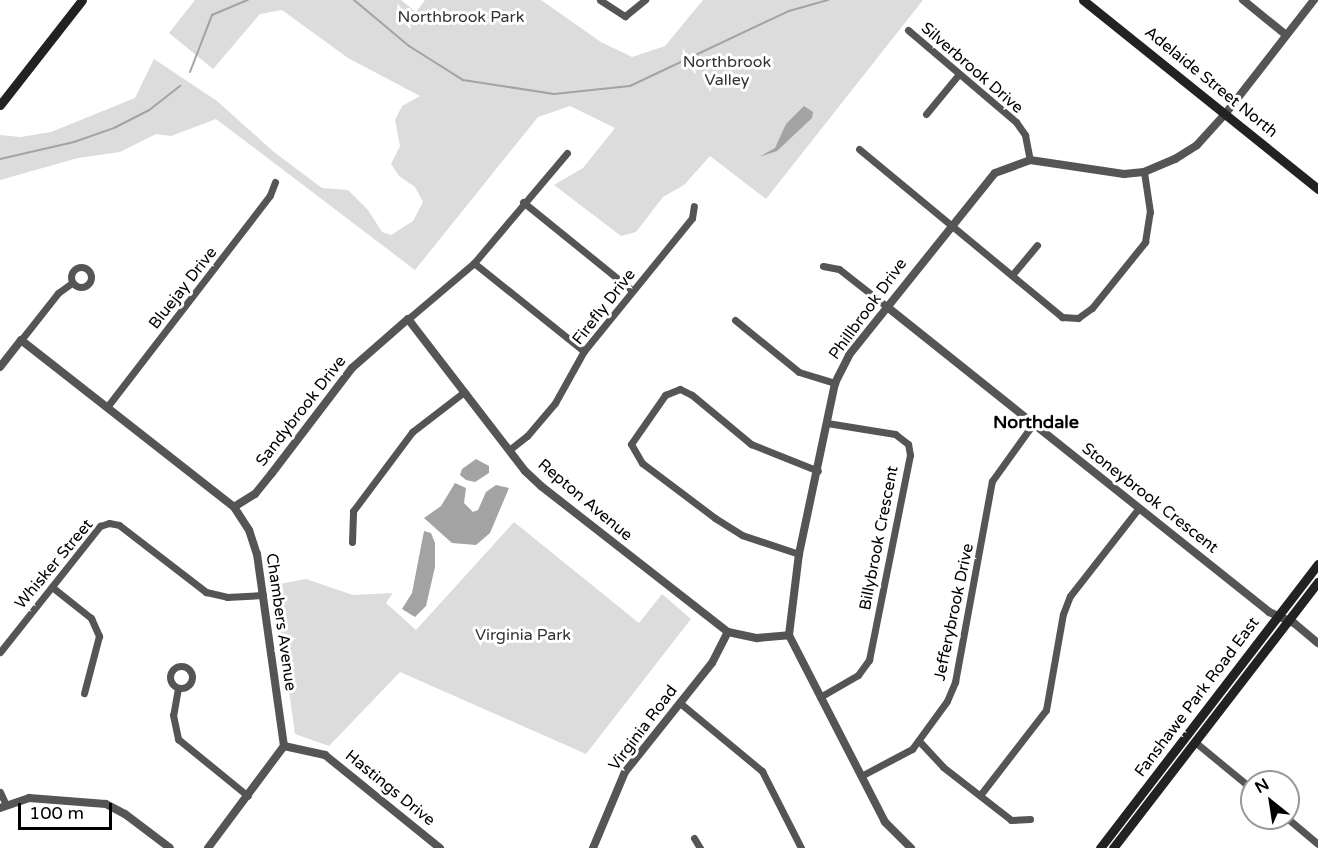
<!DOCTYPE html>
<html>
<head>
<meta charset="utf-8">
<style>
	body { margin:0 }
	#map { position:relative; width:1318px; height:848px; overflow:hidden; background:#fff; font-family:"Varela Round",sans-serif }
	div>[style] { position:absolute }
	.green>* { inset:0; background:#dcdcdc }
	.water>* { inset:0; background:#a3a3a3 }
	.stream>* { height:2px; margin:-1px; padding:0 1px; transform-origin:1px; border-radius:1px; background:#a3a3a3 }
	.minor>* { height:7px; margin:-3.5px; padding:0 3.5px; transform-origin:3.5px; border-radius:3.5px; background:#555 }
	.minor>.ring { margin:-3.5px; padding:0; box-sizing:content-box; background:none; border:7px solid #555; border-radius:50% }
	.tertiary>* { height:8px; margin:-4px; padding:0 4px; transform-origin:4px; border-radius:4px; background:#555 }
	.secondary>* { height:9px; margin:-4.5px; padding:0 4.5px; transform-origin:4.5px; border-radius:4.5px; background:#222 }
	span { translate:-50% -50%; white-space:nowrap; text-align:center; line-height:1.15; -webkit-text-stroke:6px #fff; paint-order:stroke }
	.park-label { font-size:16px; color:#333 }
	.street-label { font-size:16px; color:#000 }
	.neighbourhood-label { font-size:18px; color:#000; font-weight:700 }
	.north { position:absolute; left:1240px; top:770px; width:60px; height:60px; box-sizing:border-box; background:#fff; border:2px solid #999; border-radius:50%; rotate:330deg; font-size:16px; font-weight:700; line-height:24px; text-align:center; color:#000 }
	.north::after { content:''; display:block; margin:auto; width:21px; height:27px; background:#000; clip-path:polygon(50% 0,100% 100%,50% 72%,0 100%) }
	.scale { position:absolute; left:18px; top:803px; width:94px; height:27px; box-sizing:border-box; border:3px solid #000; border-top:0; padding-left:8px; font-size:18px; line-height:21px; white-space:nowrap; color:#000; -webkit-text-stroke:4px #fff; paint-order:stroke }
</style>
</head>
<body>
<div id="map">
	<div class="green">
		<div style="clip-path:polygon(195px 0,401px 0,416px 12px,425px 0,541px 0,601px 42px,632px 57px,665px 46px,703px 0,923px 0,766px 199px,710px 156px,684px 185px,663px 197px,636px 232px,621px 236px,554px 185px,583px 168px,615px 128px,570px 106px,538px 117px,415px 270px,216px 119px,171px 136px,156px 134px,120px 152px,78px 158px,0 180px,0 135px,21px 137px,51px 132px,135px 98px,154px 59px,217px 101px,274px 152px,322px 188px,348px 190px,368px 210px,382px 232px,391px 235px,413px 221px,423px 202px,415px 187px,399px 176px,391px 164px,400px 146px,395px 120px,402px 106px,420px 96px,348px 58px,282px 10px,260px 14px,213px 69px,169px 33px)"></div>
		<div style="clip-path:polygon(514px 522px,639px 623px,662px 594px,691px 619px,586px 754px,400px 672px,329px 746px,295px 734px,274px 585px,306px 579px,353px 595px,393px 593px,386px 603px,416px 630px)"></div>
	</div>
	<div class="water">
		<div style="clip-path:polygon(804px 106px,813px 112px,812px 118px,777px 151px,759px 157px,775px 148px,786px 124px)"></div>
		<div style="clip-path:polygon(476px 459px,489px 466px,489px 473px,475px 482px,466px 480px,460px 475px,462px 469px)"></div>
		<div style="clip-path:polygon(455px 483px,466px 488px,464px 503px,473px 512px,478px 510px,486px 492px,496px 485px,509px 488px,490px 533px,476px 545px,452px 543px,424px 518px,441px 506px)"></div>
		<div style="clip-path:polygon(424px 531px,431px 533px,435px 543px,435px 567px,426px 606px,415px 617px,402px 609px,412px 593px)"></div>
	</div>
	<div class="stream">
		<div style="left:354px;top:0;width:72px;rotate:39.9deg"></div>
		<div style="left:409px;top:46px;width:64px;rotate:32.2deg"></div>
		<div style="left:463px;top:80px;width:92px;rotate:8.7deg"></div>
		<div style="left:554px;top:94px;width:76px;rotate:-6deg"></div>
		<div style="left:630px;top:86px;width:176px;rotate:-25.3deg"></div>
		<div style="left:789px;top:11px;width:41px;rotate:-15.8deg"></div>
		<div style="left:190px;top:72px;width:61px;rotate:-68.9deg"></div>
		<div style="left:212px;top:15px;width:39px;rotate:-23deg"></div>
		<div style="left:0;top:159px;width:76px;rotate:-12.9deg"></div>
		<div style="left:74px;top:142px;width:42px;rotate:-19.3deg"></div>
		<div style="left:114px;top:128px;width:38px;rotate:-27deg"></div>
		<div style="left:148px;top:111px;width:41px;rotate:-38deg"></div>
	</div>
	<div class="minor">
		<div style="left:600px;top:0;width:30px;rotate:33deg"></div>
		<div style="left:625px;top:16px;width:26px;rotate:-39deg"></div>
		<div style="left:908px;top:30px;width:142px;rotate:40.4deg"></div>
		<div style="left:1016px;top:122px;width:16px;rotate:55deg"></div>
		<div style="left:1025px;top:135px;width:25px;rotate:79deg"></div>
		<div style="left:926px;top:114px;width:52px;rotate:-50.5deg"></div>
		<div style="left:859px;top:149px;width:264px;rotate:39.6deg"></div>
		<div style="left:1062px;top:317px;width:16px;rotate:4deg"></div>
		<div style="left:1078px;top:318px;width:17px;rotate:-36deg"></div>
		<div style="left:1092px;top:308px;width:85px;rotate:-51.2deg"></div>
		<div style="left:1145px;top:242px;width:30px;rotate:-81deg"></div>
		<div style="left:1150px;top:212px;width:40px;rotate:-98.5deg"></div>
		<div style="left:523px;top:202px;width:141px;rotate:39deg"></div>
		<div style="left:474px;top:263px;width:141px;rotate:38.7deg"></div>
		<div style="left:823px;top:266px;width:16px;rotate:11deg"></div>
		<div style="left:839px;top:269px;width:60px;rotate:38.2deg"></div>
		<div class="ring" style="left:71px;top:267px;width:13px;height:13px"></div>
		<div style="left:1012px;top:275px;width:39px;rotate:-50deg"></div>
		<div style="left:408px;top:319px;width:87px;rotate:-40.3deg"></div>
		<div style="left:474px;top:263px;width:144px;rotate:-49.8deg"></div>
		<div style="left:735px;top:320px;width:82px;rotate:39.1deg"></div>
		<div style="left:799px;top:372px;width:38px;rotate:17deg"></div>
		<div style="left:21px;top:340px;width:60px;rotate:-51.8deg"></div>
		<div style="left:58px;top:293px;width:17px;rotate:-36deg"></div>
		<div style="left:107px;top:407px;width:267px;rotate:-52.4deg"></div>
		<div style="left:270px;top:195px;width:14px;rotate:-69deg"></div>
		<div style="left:509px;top:450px;width:23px;rotate:-38deg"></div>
		<div style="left:527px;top:436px;width:43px;rotate:-49.7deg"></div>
		<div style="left:555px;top:403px;width:60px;rotate:-60.9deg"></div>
		<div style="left:584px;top:351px;width:171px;rotate:-50.9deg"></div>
		<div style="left:692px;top:218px;width:12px;rotate:-81deg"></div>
		<div style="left:352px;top:542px;width:31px;rotate:-88deg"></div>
		<div style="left:353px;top:511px;width:99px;rotate:-53.2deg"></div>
		<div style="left:412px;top:432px;width:66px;rotate:-37.6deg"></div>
		<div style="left:799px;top:554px;width:60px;rotate:-161.6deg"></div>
		<div style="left:742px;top:535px;width:32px;rotate:-148deg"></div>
		<div style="left:715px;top:518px;width:91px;rotate:-143deg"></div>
		<div style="left:642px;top:463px;width:22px;rotate:-120deg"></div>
		<div style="left:631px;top:444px;width:60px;rotate:-55.2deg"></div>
		<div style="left:665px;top:395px;width:16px;rotate:-22deg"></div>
		<div style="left:680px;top:389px;width:13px;rotate:27deg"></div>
		<div style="left:692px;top:395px;width:77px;rotate:39.7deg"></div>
		<div style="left:751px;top:444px;width:72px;rotate:21.9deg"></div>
		<div style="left:52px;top:587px;width:50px;rotate:38.5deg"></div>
		<div style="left:91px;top:618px;width:20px;rotate:66deg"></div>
		<div style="left:99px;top:636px;width:59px;rotate:104.7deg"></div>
		<div style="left:0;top:652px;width:161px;rotate:-51.6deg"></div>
		<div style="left:100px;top:526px;width:9px;rotate:-18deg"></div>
		<div style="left:109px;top:523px;width:10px;rotate:11deg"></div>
		<div style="left:119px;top:525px;width:110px;rotate:37.6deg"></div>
		<div style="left:206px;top:592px;width:22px;rotate:13deg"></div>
		<div style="left:227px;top:597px;width:36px;rotate:-3deg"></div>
		<div class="ring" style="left:170px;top:666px;width:15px;height:15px"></div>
		<div style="left:178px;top:688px;width:27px;rotate:100deg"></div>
		<div style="left:173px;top:715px;width:25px;rotate:78deg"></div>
		<div style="left:178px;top:739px;width:90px;rotate:39.2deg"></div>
		<div style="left:820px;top:697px;width:44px;rotate:-30.1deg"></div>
		<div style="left:858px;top:675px;width:19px;rotate:-54deg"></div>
		<div style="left:869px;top:660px;width:209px;rotate:-78.7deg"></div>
		<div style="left:910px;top:455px;width:11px;rotate:-100deg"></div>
		<div style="left:908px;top:444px;width:16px;rotate:-142deg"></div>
		<div style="left:895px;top:434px;width:69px;rotate:-170.8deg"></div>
		<div style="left:680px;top:703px;width:107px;rotate:39.7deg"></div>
		<div style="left:762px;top:771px;width:86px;rotate:63.1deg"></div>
		<div style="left:919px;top:741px;width:35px;rotate:47deg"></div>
		<div style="left:943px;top:767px;width:86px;rotate:37.9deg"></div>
		<div style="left:1011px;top:820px;width:19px;rotate:-3deg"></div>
		<div style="left:1195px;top:742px;width:74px;rotate:39.5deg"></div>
		<div style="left:861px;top:776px;width:58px;rotate:-27.9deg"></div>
		<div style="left:912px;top:749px;width:59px;rotate:-53.9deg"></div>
		<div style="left:947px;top:701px;width:21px;rotate:-67deg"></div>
		<div style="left:955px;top:682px;width:204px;rotate:-79.6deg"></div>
		<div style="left:992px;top:481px;width:70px;rotate:-54.3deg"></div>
		<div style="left:0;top:792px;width:14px;rotate:65deg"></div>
		<div style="left:981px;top:794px;width:106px;rotate:-52.3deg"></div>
		<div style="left:1046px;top:710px;width:97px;rotate:-80deg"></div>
		<div style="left:1063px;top:614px;width:19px;rotate:-69deg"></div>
		<div style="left:1070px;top:596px;width:110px;rotate:-52deg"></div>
		<div style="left:1287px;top:818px;width:40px;rotate:40deg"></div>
		<div style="left:694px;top:838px;width:12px;rotate:59deg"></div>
	</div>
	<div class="tertiary">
		<div style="left:1243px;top:0;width:55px;rotate:39.1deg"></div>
		<div style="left:886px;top:306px;width:490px;rotate:38.6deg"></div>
		<div style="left:1269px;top:612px;width:27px;rotate:24deg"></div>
		<div style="left:1294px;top:623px;width:31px;rotate:40deg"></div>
		<div style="left:0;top:367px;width:34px;rotate:-52deg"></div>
		<div style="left:21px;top:340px;width:271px;rotate:38.1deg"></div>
		<div style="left:234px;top:507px;width:27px;rotate:57deg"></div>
		<div style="left:249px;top:530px;width:25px;rotate:72deg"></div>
		<div style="left:257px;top:554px;width:194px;rotate:82deg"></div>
		<div style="left:284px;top:746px;width:127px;rotate:126.7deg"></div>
		<div style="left:234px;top:507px;width:25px;rotate:-32deg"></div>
		<div style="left:255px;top:494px;width:27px;rotate:-51deg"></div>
		<div style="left:272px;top:473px;width:132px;rotate:-52.7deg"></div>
		<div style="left:352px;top:368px;width:74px;rotate:-41.2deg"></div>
		<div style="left:408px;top:319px;width:192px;rotate:52.4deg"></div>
		<div style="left:525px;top:471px;width:22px;rotate:43deg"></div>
		<div style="left:541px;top:486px;width:237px;rotate:38deg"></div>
		<div style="left:728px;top:632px;width:30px;rotate:12deg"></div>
		<div style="left:757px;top:638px;width:32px;rotate:-5deg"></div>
		<div style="left:284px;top:746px;width:42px;rotate:12.4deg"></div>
		<div style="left:325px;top:755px;width:148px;rotate:39deg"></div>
		<div style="left:0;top:808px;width:31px;rotate:-19deg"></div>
		<div style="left:29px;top:798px;width:77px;rotate:4.5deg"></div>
		<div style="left:106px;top:804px;width:21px;rotate:28deg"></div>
		<div style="left:125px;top:814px;width:56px;rotate:37.1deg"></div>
		<div style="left:593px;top:848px;width:82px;rotate:-67.2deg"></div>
		<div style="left:625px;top:772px;width:139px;rotate:-51.4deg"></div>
		<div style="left:712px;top:663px;width:35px;rotate:-63deg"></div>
		<div style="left:911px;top:848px;width:37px;rotate:-135deg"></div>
		<div style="left:885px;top:822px;width:210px;rotate:-117.2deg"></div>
		<div style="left:789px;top:635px;width:82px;rotate:-83deg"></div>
		<div style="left:799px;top:554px;width:175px;rotate:-78.1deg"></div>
		<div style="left:835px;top:383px;width:31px;rotate:-63deg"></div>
		<div style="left:849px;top:355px;width:233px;rotate:-51.3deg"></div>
		<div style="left:995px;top:173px;width:37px;rotate:-20deg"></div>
		<div style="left:1030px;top:160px;width:95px;rotate:8.5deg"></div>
		<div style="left:1124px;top:174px;width:20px;rotate:-6deg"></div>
		<div style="left:1144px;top:172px;width:34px;rotate:-23deg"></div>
		<div style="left:1175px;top:159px;width:26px;rotate:-32deg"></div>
		<div style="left:1197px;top:145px;width:43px;rotate:-47.8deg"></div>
		<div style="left:1226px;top:113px;width:143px;rotate:-52.1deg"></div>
	</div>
	<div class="secondary">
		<div style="left:1083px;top:0;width:302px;rotate:38.8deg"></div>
		<div style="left:0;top:105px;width:133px;rotate:-52deg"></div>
		<div style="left:1100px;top:848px;width:358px;rotate:-52.5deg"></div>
		<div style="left:1113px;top:848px;width:336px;rotate:-52.4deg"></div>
	</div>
	<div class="park-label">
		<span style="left:461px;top:17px">Northbrook Park</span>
		<span style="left:727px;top:71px">Northbrook<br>Valley</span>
		<span style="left:523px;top:635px">Virginia Park</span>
	</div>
	<div class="street-label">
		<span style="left:972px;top:68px;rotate:41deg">Silverbrook Drive</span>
		<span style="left:1211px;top:82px;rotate:39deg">Adelaide Street North</span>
		<span style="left:183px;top:288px;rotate:-52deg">Bluejay Drive</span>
		<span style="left:604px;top:307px;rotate:-52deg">Firefly Drive</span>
		<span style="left:868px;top:309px;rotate:-54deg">Phillbrook Drive</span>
		<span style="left:301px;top:411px;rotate:-52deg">Sandybrook Drive</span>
		<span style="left:1150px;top:498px;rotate:38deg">Stoneybrook Crescent</span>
		<span style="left:585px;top:500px;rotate:40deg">Repton Avenue</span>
		<span style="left:879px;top:538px;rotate:-79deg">Billybrook Crescent</span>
		<span style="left:54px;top:564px;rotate:-50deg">Whisker Street</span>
		<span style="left:954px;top:612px;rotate:-78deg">Jefferybrook Drive</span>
		<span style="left:281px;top:622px;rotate:82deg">Chambers Avenue</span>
		<span style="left:1197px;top:697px;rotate:-53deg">Fanshawe Park Road East</span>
		<span style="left:643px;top:728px;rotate:-53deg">Virginia Road</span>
		<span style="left:390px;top:788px;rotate:39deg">Hastings Drive</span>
	</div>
	<div class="neighbourhood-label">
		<span style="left:1036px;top:422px">Northdale</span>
	</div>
	<div class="north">N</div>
	<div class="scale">100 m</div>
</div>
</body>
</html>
